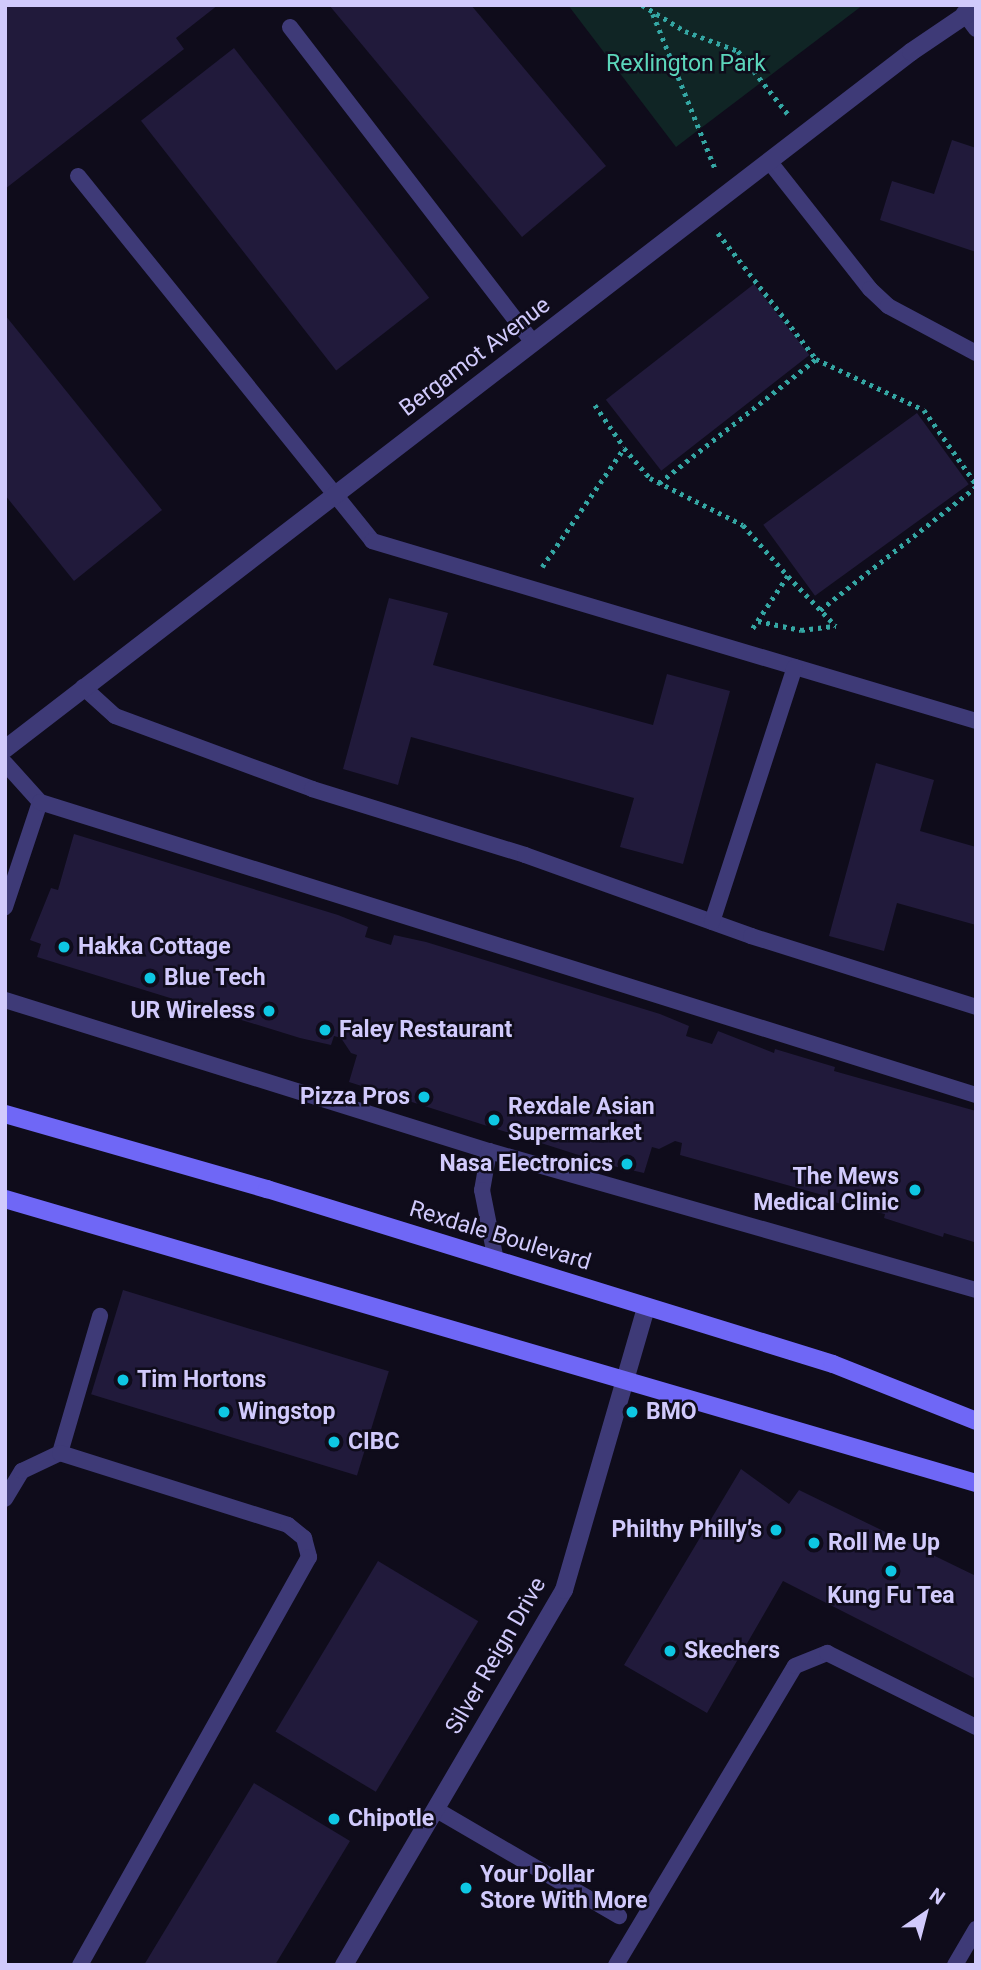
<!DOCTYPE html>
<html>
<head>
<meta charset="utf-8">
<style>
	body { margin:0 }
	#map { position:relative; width:981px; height:1970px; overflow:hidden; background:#0f0c1b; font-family:Roboto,sans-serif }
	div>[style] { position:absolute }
	.green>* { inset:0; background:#102525 }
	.building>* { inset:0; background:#211a3b; transform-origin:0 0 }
	.path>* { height:4.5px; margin-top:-2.25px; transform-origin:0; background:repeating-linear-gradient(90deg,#34a6a3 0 3.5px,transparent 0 8.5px) }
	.lane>* { height:16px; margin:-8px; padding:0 8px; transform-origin:8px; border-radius:8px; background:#3e3a77 }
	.street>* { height:18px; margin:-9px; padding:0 9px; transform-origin:9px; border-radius:9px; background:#3e3a77 }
	.secondary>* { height:18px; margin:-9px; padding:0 9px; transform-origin:9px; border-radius:9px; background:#6f67f6 }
	.dots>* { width:19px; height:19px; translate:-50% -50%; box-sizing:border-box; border:4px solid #0f0c1b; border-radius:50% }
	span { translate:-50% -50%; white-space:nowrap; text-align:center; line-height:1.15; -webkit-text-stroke:5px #0f0c1b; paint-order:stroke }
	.park-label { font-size:23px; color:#5cd6bb }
	.street-label { font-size:23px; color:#d1cafc }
	.poi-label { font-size:23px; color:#d1cafc; font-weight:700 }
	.left { translate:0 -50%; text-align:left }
	.right { translate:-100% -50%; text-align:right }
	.frame { position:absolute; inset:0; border:7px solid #d1cafc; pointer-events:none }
	.north { position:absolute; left:890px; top:1879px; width:70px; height:70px; -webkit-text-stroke:5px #0f0c1b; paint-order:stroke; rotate:35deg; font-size:19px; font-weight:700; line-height:28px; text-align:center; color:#d1cafc }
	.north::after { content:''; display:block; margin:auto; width:24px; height:32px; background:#d1cafc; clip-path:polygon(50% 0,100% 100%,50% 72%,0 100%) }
</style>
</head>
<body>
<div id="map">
	<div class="green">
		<div style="clip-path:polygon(568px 5px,863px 5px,676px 147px)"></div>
	</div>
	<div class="building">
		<div style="clip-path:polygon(5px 5px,218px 5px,176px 38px,184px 49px,5px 189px)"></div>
		<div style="clip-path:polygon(329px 5px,471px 5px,606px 166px,522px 237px)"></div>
		<div style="left:234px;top:48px;width:317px;height:118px;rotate:52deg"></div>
		<div style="clip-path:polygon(952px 140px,976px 148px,976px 252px,880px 220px,892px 181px,934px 194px)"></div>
		<div style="left:754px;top:284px;width:90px;height:188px;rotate:52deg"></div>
		<div style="clip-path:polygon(5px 315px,162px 510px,74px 581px,5px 495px)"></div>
		<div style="left:917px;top:413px;width:88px;height:190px;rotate:54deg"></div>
		<div style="clip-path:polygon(389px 598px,448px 613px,433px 665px,653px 725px,667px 674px,730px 691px,683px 864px,620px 847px,634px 798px,411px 737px,398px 785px,343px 769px)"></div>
		<div style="clip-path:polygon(876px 763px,934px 780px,920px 831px,976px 847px,976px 925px,897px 903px,884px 951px,829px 936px)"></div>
		<div style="clip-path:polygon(74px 834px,338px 915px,368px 927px,365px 937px,391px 945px,394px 935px,426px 942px,660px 1014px,689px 1026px,686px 1036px,712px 1044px,718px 1031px,774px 1053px,775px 1049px,835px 1067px,834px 1071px,976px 1111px,974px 1242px,944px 1233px,943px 1237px,884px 1218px,885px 1214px,825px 1200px,826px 1196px,680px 1155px,682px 1143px,675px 1141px,659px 1149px,652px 1147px,644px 1173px,613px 1166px,349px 1082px,357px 1055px,351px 1053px,341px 1038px,334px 1036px,331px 1045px,300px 1038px,37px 957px,41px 944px,30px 940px,51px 888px,58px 890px)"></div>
		<div style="left:123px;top:1290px;width:278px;height:109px;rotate:17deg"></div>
		<div style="clip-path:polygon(741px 1469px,789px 1504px,799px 1490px,976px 1576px,976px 1679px,783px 1581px,707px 1713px,624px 1665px)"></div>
		<div style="left:378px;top:1561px;width:117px;height:199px;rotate:31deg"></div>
		<div style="clip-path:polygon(254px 1783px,350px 1841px,275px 1965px,144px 1965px)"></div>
	</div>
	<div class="path">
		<div style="left:642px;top:5px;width:50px;rotate:31.2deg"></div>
		<div style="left:685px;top:31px;width:57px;rotate:20.7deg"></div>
		<div style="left:738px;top:51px;width:80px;rotate:51.6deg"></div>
		<div style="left:653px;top:14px;width:169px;rotate:68.1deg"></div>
		<div style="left:718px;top:233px;width:160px;rotate:52.1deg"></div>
		<div style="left:816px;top:359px;width:119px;rotate:25.3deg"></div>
		<div style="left:924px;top:410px;width:90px;rotate:54.9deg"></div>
		<div style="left:595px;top:405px;width:51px;rotate:55.4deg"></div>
		<div style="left:659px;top:483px;width:200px;rotate:-38.3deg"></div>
		<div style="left:542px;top:567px;width:145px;rotate:-55.4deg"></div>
		<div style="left:624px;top:448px;width:40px;rotate:49deg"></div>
		<div style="left:650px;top:478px;width:104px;rotate:26.8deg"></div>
		<div style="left:743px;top:525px;width:68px;rotate:48.6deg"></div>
		<div style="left:788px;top:576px;width:65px;rotate:123.7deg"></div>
		<div style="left:788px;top:576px;width:69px;rotate:46.2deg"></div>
		<div style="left:820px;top:610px;width:199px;rotate:-38.3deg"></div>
		<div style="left:758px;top:621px;width:44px;rotate:11.8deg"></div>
		<div style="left:801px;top:630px;width:35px;rotate:-7deg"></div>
	</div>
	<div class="lane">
		<div style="left:964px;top:13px;width:20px;rotate:53deg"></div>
		<div style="left:290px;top:27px;width:399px;rotate:52.4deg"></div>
		<div style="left:769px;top:161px;width:163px;rotate:51.7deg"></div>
		<div style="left:870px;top:289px;width:25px;rotate:43deg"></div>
		<div style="left:888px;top:306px;width:100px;rotate:28.1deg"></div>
		<div style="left:78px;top:176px;width:469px;rotate:51.1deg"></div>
		<div style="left:372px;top:541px;width:630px;rotate:16.59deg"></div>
		<div style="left:83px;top:687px;width:43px;rotate:42.2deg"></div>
		<div style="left:115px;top:716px;width:210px;rotate:20.3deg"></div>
		<div style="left:312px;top:789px;width:223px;rotate:17.2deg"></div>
		<div style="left:525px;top:855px;width:240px;rotate:19.7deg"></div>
		<div style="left:751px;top:936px;width:236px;rotate:17.5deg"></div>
		<div style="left:5px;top:763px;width:52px;rotate:48.1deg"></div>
		<div style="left:40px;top:802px;width:111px;rotate:108.4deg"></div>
		<div style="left:40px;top:802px;width:981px;rotate:17.38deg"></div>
		<div style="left:712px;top:922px;width:268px;rotate:-72deg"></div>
		<div style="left:5px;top:1000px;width:507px;rotate:17.33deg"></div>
		<div style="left:489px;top:1151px;width:506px;rotate:15.93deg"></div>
		<div style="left:489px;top:1151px;width:40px;rotate:100deg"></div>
		<div style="left:482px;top:1190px;width:72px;rotate:78.8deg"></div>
		<div style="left:60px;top:1453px;width:143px;rotate:-73.7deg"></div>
		<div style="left:5px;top:1499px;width:33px;rotate:-59deg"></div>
		<div style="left:22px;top:1471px;width:42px;rotate:-25.3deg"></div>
		<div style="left:60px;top:1453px;width:239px;rotate:17.5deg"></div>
		<div style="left:288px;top:1525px;width:21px;rotate:39deg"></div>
		<div style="left:304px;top:1538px;width:20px;rotate:75deg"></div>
		<div style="left:309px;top:1557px;width:468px;rotate:119.3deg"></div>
		<div style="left:435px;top:1809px;width:213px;rotate:30.2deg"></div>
		<div style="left:616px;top:1965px;width:348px;rotate:-59.1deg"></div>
		<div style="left:795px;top:1666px;width:35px;rotate:-22deg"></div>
		<div style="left:827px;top:1653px;width:166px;rotate:26.4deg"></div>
		<div style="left:955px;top:1965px;width:42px;rotate:-59.7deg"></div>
	</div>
	<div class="street">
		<div style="left:5px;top:749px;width:1143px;rotate:-37.57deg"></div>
		<div style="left:911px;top:52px;width:78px;rotate:-34.1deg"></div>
		<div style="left:344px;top:1965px;width:435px;rotate:-59.6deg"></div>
		<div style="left:564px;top:1590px;width:295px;rotate:-73.8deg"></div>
	</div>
	<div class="secondary">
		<div style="left:5px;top:1114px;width:273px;rotate:16deg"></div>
		<div style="left:267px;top:1189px;width:592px;rotate:17.18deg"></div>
		<div style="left:833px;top:1364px;width:154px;rotate:21.7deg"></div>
		<div style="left:5px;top:1199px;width:1012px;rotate:16.3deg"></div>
	</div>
	<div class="dots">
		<div style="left:64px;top:947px;background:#0ec7e3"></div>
		<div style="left:150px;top:978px;background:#0ec7e3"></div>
		<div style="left:269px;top:1011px;background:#0ec7e3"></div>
		<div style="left:325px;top:1030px;background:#0ec7e3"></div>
		<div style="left:424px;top:1097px;background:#0ec7e3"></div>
		<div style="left:494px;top:1120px;background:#0ec7e3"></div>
		<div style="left:627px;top:1164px;background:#0ec7e3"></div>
		<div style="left:915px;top:1190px;background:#0ec7e3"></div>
		<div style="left:123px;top:1380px;background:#0ec7e3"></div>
		<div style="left:224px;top:1412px;background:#0ec7e3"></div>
		<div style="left:632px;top:1412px;background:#0ec7e3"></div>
		<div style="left:334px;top:1442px;background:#0ec7e3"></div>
		<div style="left:776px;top:1530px;background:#0ec7e3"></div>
		<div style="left:814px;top:1543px;background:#0ec7e3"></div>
		<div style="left:891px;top:1571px;background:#0ec7e3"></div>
		<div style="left:670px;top:1651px;background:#0ec7e3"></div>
		<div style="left:334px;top:1819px;background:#0ec7e3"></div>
		<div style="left:466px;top:1888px;background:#0ec7e3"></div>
	</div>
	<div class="park-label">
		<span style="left:686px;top:64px">Rexlington Park</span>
	</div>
	<div class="street-label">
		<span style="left:475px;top:357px;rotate:-37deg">Bergamot Avenue</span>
		<span style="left:500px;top:1236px;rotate:17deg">Rexdale Boulevard</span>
		<span style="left:496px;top:1656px;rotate:-60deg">Silver Reign Drive</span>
	</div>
	<div class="poi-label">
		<span class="left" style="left:78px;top:947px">Hakka Cottage</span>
		<span class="left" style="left:164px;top:978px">Blue Tech</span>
		<span class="right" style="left:255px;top:1011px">UR Wireless</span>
		<span class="left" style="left:339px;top:1030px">Faley Restaurant</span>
		<span class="right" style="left:410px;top:1097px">Pizza Pros</span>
		<span class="left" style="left:508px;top:1120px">Rexdale Asian<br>Supermarket</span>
		<span class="right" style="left:613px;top:1164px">Nasa Electronics</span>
		<span class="right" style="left:899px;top:1190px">The Mews<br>Medical Clinic</span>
		<span class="left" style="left:137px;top:1380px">Tim Hortons</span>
		<span class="left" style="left:238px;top:1412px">Wingstop</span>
		<span class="left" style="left:646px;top:1412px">BMO</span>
		<span class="left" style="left:348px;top:1442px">CIBC</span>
		<span class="right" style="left:762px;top:1530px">Philthy Philly’s</span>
		<span class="left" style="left:828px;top:1543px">Roll Me Up</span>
		<span style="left:891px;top:1596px">Kung Fu Tea</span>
		<span class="left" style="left:684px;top:1651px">Skechers</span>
		<span class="left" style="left:348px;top:1819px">Chipotle</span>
		<span class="left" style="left:480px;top:1888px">Your Dollar<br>Store With More</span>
	</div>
	<div class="frame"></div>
	<div class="north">N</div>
</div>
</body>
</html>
